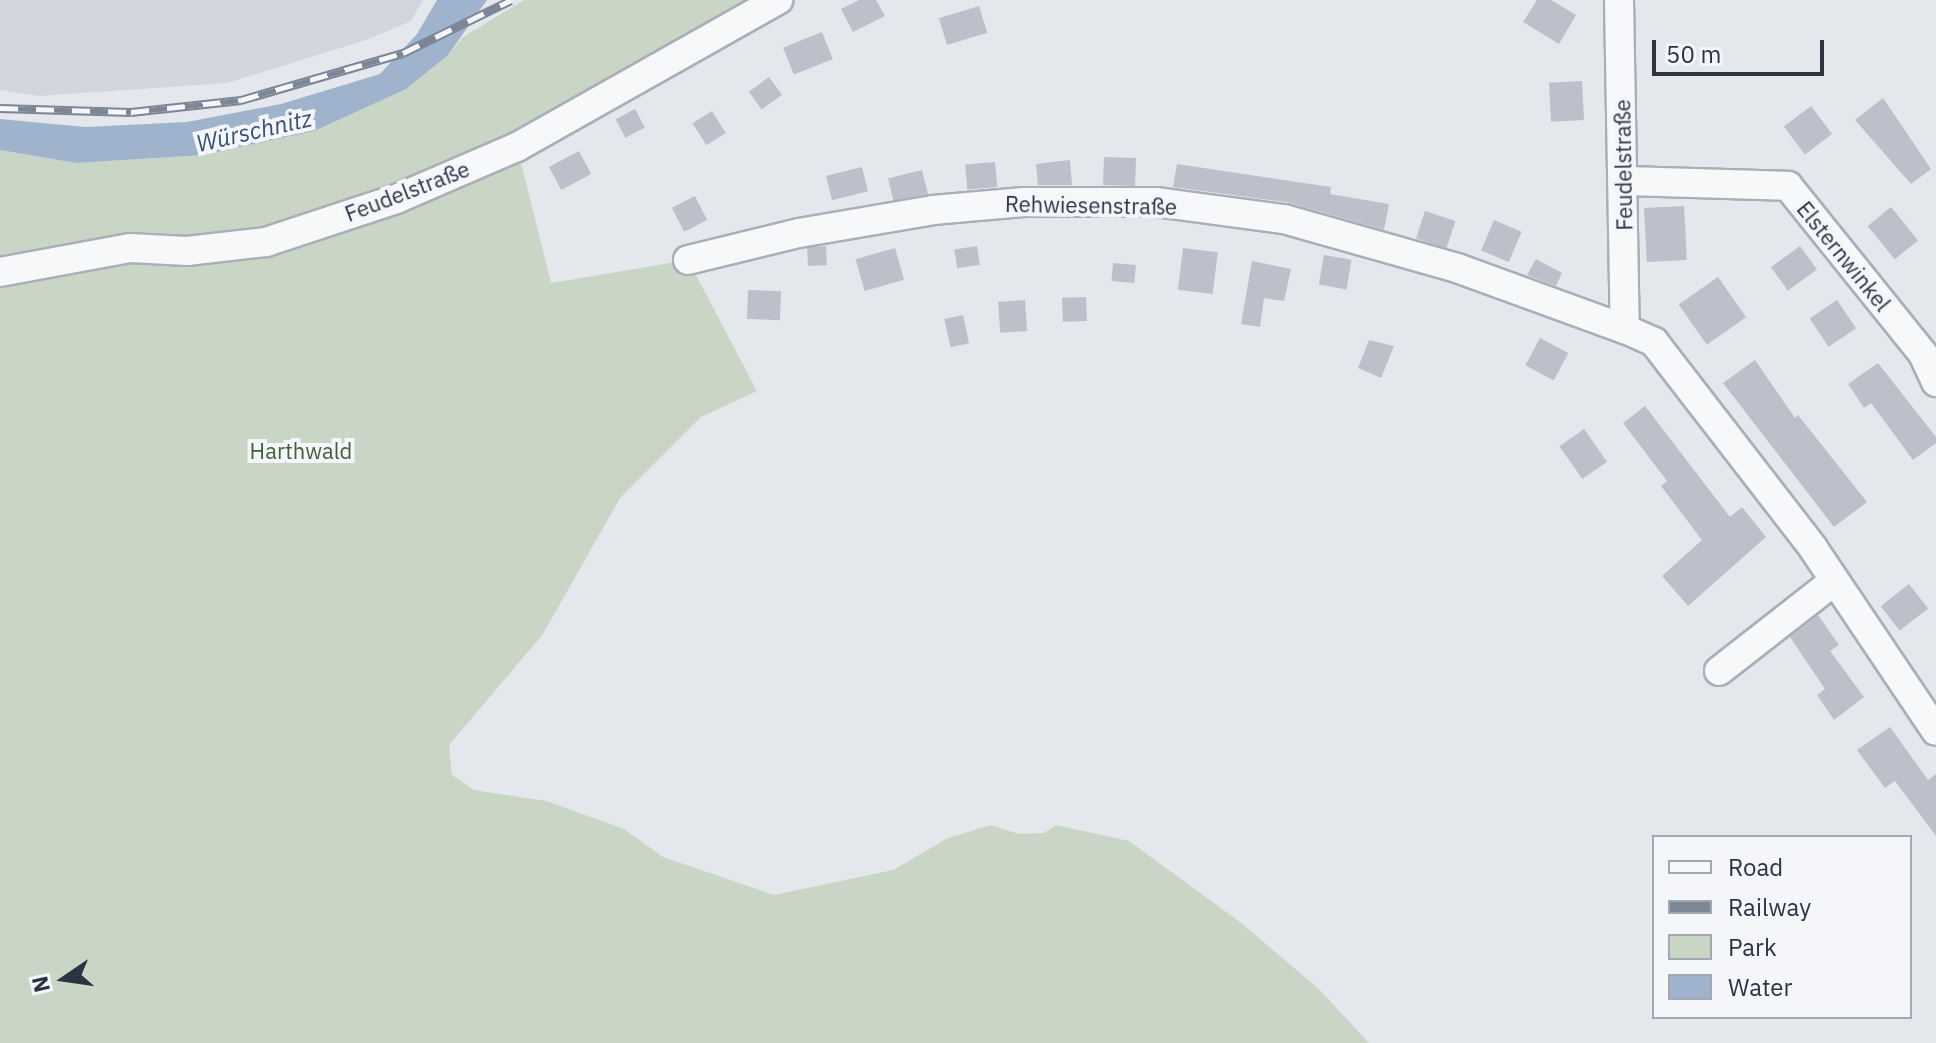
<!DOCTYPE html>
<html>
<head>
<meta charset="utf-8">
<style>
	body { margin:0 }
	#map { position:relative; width:1936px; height:1043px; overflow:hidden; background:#e4e7ec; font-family:"IBM Plex Sans",sans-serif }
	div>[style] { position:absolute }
	.built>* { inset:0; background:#d2d6de }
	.green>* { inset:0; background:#c9d6c5 }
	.water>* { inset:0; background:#9fb4cc }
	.building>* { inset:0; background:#bbc0ca; transform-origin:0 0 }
	.roads { filter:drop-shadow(2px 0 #a9aeb7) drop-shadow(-2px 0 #a9aeb7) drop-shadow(0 2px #a9aeb7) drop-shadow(0 -2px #a9aeb7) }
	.minor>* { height:28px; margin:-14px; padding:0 14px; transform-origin:14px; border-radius:14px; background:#f7f8fa }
	.rail>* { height:9px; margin-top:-4.5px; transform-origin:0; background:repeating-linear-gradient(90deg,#f4f6f9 0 18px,#7d8696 0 36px); box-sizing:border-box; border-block:2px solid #7d8696 }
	span { translate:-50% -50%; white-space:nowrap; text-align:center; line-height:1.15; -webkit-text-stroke:8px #f4f6f9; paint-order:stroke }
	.street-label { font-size:22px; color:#2b3445 }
	.park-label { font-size:22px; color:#3f6138 }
	.water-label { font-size:24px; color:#34527a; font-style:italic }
	.legend { position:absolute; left:1652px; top:835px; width:260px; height:184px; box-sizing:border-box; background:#f4f6f9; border:2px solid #a4a8b1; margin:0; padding:10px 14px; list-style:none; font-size:24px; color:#2b3445 }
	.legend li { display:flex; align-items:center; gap:16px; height:40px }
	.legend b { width:40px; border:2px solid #a4a8b1 }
	.north { position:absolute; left:24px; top:939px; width:80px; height:80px; -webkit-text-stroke:6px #f4f6f9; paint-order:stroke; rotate:257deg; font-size:22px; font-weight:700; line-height:32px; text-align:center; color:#2b3445 }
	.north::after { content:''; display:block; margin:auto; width:28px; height:36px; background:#2b3445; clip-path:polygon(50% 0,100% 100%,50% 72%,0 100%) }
	.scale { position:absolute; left:1652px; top:40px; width:172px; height:36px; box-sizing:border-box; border:4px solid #2b3445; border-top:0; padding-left:10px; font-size:24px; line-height:28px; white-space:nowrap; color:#2b3445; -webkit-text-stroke:6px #f4f6f9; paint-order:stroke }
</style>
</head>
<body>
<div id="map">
	<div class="built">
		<div style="clip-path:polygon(0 0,423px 0,411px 21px,366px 40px,227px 83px,39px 96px,0 90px)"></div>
	</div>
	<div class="green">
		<div style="clip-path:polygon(524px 0,778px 0,517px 147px,551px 283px,688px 260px,757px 391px,701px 417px,620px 498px,543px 634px,449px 745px,452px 775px,474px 790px,546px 801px,624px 829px,663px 857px,774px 895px,893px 870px,948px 838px,991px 825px,1019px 834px,1044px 833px,1056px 825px,1129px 841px,1240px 922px,1319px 989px,1369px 1043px,0 1043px,0 150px,76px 163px,203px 155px,448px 55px,463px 37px)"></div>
	</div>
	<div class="water">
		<div style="clip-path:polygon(437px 0,487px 0,448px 55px,406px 89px,314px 131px,203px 155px,76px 163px,0 150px,0 119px,85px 127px,187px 122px,281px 104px,380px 74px,417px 34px)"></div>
	</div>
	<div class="building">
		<div style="clip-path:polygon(859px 0,876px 0,885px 16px,853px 32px,841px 9px)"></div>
		<div style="clip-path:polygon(1537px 0,1551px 0,1576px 15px,1559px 44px,1523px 22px)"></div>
		<div style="left:979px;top:6px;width:28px;height:42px;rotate:73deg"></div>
		<div style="left:822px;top:32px;width:29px;height:42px;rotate:68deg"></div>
		<div style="left:769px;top:77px;width:22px;height:25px;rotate:54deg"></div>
		<div style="left:1582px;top:81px;width:39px;height:33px;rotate:87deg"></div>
		<div style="clip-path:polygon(1883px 98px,1931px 169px,1911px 184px,1855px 120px)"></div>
		<div style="left:1811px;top:106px;width:35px;height:34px;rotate:53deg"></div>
		<div style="left:635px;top:109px;width:21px;height:22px;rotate:62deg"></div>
		<div style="left:712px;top:111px;width:26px;height:23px;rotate:58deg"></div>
		<div style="left:579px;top:151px;width:26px;height:34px;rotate:62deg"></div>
		<div style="left:1104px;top:157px;width:32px;height:28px;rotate:2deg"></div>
		<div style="clip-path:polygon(1070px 160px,1072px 185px,1038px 185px,1036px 164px)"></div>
		<div style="left:995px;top:162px;width:25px;height:30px;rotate:85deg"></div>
		<div style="clip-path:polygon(1177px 164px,1331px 187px,1330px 194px,1389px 204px,1384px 230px,1286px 202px,1173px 187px)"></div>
		<div style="left:862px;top:167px;width:25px;height:37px;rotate:76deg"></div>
		<div style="left:922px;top:170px;width:25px;height:35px;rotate:76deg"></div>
		<div style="left:695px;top:196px;width:27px;height:26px;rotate:63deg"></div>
		<div style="left:1684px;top:206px;width:54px;height:40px;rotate:87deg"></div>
		<div style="left:1891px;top:207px;width:43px;height:30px;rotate:51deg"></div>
		<div style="left:1425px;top:211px;width:32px;height:29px;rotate:18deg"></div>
		<div style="left:1494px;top:220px;width:30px;height:33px;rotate:23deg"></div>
		<div style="left:826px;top:246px;width:19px;height:19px;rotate:87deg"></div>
		<div style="left:977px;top:246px;width:19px;height:23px;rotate:81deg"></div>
		<div style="left:1800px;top:246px;width:29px;height:36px;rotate:54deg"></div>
		<div style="left:895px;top:248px;width:33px;height:41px;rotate:74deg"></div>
		<div style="left:1183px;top:248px;width:35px;height:42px;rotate:7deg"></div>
		<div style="left:1324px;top:255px;width:28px;height:30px;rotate:10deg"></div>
		<div style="clip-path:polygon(1536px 259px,1562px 273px,1556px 286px,1527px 275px)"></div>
		<div style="clip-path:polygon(1252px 261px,1291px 269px,1284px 301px,1264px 298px,1260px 327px,1241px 324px)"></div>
		<div style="left:1113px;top:263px;width:23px;height:18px;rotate:5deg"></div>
		<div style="left:1718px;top:277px;width:49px;height:48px;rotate:55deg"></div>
		<div style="left:748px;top:290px;width:33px;height:29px;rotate:2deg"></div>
		<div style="left:1086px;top:297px;width:24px;height:24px;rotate:88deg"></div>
		<div style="left:1025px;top:300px;width:31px;height:27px;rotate:86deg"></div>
		<div style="left:1837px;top:300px;width:34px;height:33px;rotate:56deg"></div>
		<div style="left:963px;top:315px;width:29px;height:19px;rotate:78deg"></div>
		<div style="left:1540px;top:338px;width:32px;height:31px;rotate:28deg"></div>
		<div style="clip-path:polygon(1369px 340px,1394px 346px,1381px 378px,1358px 368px)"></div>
		<div style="clip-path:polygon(1755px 360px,1795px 418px,1798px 415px,1867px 502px,1834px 527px,1723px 383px)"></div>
		<div style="clip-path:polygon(1878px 363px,1936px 437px,1936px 443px,1913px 460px,1871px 403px,1864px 408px,1848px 384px)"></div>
		<div style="clip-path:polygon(1645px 406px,1730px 517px,1742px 507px,1766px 537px,1688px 606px,1662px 576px,1702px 540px,1661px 486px,1667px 481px,1623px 423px)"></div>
		<div style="left:1584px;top:429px;width:40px;height:30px;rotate:55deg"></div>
		<div style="left:1909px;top:584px;width:31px;height:36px;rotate:52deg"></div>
		<div style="clip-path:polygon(1818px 615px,1839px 645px,1830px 651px,1864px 697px,1834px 720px,1817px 695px,1825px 689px,1790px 637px)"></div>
		<div style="clip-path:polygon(1890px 727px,1928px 780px,1936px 774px,1936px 836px,1895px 781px,1885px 788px,1857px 750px)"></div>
	</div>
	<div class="roads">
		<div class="minor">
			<div style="left:1619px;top:0;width:329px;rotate:89deg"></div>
			<div style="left:1624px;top:181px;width:164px;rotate:1.7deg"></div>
			<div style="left:1788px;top:186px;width:216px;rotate:51.2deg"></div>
			<div style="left:1923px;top:354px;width:31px;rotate:65deg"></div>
			<div style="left:688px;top:260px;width:114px;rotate:-13.7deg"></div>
			<div style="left:799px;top:233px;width:136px;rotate:-9.7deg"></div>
			<div style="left:933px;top:210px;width:91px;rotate:-5deg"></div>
			<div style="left:1024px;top:202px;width:132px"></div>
			<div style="left:1156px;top:202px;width:129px;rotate:7.6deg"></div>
			<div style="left:1284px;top:219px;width:180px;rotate:15.8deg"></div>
			<div style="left:1457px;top:268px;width:179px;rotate:20deg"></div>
			<div style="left:1625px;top:329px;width:32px;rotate:24deg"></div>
			<div style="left:1654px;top:342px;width:260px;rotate:52.3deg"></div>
			<div style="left:1813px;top:548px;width:220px;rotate:56.1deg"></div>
			<div style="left:0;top:272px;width:132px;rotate:-10.5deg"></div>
			<div style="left:130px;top:248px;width:57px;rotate:3deg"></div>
			<div style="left:187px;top:251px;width:80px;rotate:-6.5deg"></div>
			<div style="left:266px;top:242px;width:137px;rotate:-18.3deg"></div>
			<div style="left:396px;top:199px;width:132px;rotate:-23.3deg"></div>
			<div style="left:517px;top:147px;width:300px;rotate:-29.4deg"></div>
			<div style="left:1719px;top:671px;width:146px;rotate:-38deg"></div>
		</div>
	</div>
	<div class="rail">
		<div style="left:0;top:108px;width:131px;rotate:1.7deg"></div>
		<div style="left:131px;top:112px;width:111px;rotate:-6.2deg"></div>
		<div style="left:241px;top:100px;width:169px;rotate:-16.2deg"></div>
		<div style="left:403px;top:53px;width:120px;rotate:-26.1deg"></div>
	</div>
	<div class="street-label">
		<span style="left:1623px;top:165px;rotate:-91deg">Feudelstraße</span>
		<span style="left:407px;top:191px;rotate:-21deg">Feudelstraße</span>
		<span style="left:1091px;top:205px;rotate:1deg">Rehwiesenstraße</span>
		<span style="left:1844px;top:256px;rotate:51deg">Elsternwinkel</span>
	</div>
	<div class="park-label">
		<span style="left:301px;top:451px">Harthwald</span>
	</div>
	<div class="water-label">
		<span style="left:254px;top:131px;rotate:-13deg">Würschnitz</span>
	</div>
	<ul class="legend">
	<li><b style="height:10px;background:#f7f8fa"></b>Road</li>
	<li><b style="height:10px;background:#7d8696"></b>Railway</li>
	<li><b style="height:22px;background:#c9d6c5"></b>Park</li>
	<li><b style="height:22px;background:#9fb4cc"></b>Water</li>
	</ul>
	<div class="north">N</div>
	<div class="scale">50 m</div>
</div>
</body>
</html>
